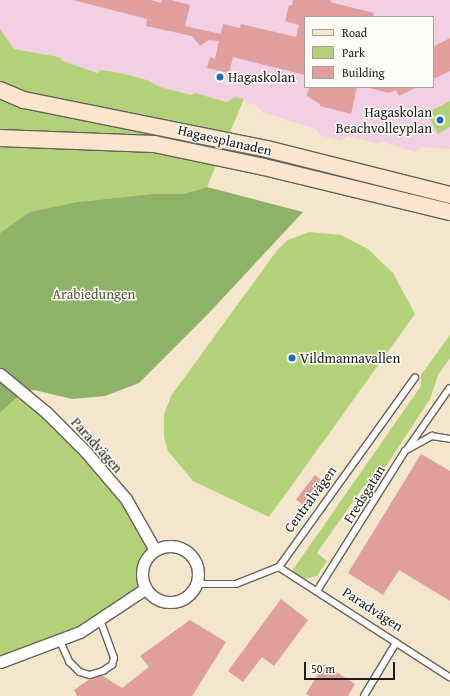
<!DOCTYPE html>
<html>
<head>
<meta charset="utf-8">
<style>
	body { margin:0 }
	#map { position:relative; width:450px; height:696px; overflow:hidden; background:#f3e6cc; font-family:"Gentium Book Plus",serif }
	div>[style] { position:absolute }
	.built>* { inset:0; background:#f2cfe2 }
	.green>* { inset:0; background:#b3d178 }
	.forest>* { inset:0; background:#8eb368 }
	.building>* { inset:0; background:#e09e9c; transform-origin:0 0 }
	.roads { filter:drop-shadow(1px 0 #67635a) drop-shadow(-1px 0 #67635a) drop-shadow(0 1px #67635a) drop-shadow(0 -1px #67635a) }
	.service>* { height:5.5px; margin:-2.75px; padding:0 2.75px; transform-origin:2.75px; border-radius:2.75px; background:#fff }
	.minor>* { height:11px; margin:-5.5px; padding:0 5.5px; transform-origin:5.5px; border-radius:5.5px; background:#fff }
	.minor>.ring { margin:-5.5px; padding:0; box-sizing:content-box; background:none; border:11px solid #fff; border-radius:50% }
	.secondary>* { height:16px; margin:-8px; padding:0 8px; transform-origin:8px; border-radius:8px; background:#fbe5cf }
	.dots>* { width:11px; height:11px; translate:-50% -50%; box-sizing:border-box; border:2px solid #fdfcf7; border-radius:50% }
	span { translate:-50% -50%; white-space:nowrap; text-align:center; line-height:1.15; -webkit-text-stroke:3px #fdfcf7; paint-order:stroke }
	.poi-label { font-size:14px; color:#1c1c1c }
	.left { translate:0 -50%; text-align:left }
	.right { translate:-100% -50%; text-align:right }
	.street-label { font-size:14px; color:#1c1c1c }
	.park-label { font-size:14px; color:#515b3c }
	.legend { position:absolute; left:304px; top:16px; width:130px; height:72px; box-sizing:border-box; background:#fdfcf7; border:1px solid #a3a29f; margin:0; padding:5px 7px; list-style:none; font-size:12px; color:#1c1c1c }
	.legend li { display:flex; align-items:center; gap:8px; height:20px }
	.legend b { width:20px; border:1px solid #a3a29f }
	.scale { position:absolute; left:304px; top:662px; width:91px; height:18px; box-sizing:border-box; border:2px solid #1c1c1c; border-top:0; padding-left:5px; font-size:12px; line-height:14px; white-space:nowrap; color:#1c1c1c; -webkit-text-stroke:3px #fdfcf7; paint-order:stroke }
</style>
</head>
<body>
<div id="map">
	<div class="built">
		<div style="clip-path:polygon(evenodd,0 0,450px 0,450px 149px,423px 147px,415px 152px,383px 142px,379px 144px,348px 136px,340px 141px,320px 135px,316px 129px,262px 112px,256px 105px,247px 103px,244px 99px,235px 97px,227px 102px,195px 93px,191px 95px,160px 87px,147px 80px,120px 73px,101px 70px,97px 73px,63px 61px,59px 57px,14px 49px,0 29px,0 0,305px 17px,433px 17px,433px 87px,305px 87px,305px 17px)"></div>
	</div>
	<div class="green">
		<div style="clip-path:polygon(0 29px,14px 49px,59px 57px,63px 61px,97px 73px,101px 70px,120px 73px,147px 80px,160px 87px,191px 95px,195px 93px,226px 102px,235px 97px,244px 99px,207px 187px,183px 194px,152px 194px,77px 202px,31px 212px,0 233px)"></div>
		<div style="clip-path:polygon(450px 101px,450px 127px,438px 134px,427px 113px)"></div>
		<div style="clip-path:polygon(309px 232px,341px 235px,368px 249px,393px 273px,415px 314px,269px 517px,193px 481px,168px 451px,164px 437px,164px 415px,171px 396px,278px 249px,288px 240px)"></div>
		<div style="clip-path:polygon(450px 335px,450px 358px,438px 375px,430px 399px,373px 486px,364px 486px,317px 553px,327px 561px,317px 576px,304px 579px,292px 571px,421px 386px,421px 375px)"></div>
		<div style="clip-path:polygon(23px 392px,126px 499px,155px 550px,147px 558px,142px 569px,145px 589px,80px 632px,0 662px,0 413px)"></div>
	</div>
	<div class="forest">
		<div style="clip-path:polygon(207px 187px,303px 212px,207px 315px,139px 383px,105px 396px,72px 399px,34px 390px,23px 392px,0 413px,0 233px,30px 212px,77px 202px,152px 194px,183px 194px)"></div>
	</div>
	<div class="building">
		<div style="clip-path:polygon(73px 0,151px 0,161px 3px,162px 0,171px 0,190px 5px,185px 26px,221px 34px,223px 24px,240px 28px,241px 24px,296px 37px,299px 25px,285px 21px,289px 5px,292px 5px,293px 0,331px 0,330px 2px,374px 13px,373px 17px,305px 17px,305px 75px,233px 57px,229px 73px,207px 68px,210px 57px,215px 59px,219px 41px,209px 40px,200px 46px,192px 36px,146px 26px,147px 19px)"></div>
		<div style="clip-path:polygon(450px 38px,450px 71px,433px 79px,433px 47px)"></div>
		<div style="clip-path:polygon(309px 87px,357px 87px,351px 114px,320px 106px,320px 104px,307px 96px)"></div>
		<div style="clip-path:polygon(366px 87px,417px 87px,399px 96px,396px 90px,389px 93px)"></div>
		<div style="clip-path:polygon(421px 454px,450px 471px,450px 601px,399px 570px,383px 595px,348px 573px)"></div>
		<div style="left:315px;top:475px;width:16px;height:31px;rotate:38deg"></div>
		<div style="clip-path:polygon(281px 599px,308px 620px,274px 666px,262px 657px,243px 682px,228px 671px)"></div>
		<div style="clip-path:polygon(190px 620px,226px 642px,192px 696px,77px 696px,74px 690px,98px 673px,122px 688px,149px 667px,140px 656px)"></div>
		<div style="clip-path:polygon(324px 664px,355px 684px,348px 696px,310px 696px,306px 694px)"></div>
	</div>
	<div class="roads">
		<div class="service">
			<div style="left:408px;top:448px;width:72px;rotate:-55.2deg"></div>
			<div style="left:279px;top:567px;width:203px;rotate:32.8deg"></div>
			<div style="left:197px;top:584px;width:39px"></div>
			<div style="left:236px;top:584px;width:46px;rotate:-21.6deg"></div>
			<div style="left:279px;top:567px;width:233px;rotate:-54.3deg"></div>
			<div style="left:317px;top:591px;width:165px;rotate:-57.8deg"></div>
			<div style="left:405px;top:451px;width:31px;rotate:-29deg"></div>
			<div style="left:432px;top:436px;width:18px;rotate:9deg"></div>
			<div style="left:60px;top:640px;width:24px;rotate:66deg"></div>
			<div style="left:70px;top:662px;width:14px;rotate:45deg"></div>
			<div style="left:80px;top:672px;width:10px;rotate:17deg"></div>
			<div style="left:90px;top:675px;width:14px;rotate:-17deg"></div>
			<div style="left:103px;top:671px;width:11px;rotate:-34deg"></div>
			<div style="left:112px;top:665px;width:7px;rotate:-74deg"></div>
			<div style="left:114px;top:658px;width:40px;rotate:-110.2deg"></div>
			<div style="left:364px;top:696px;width:62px;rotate:-58.9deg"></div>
		</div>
		<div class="minor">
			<div style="left:0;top:374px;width:60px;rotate:39.6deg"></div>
			<div style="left:46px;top:412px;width:55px;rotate:45deg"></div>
			<div style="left:85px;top:451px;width:63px;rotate:49.5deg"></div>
			<div style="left:126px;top:499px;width:59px;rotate:60.4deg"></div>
			<div class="ring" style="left:142px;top:546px;width:45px;height:45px"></div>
			<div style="left:0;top:662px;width:85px;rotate:-20.6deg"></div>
			<div style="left:80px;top:632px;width:78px;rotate:-33.5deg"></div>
		</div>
		<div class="secondary">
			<div style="left:0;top:90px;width:26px;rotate:23deg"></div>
			<div style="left:24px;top:100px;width:248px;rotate:11.4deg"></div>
			<div style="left:267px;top:149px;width:189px;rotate:14.1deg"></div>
			<div style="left:0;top:138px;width:154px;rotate:2.2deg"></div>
			<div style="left:154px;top:144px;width:112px;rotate:11.8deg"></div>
			<div style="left:264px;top:167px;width:191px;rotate:13.6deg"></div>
		</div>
	</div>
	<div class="dots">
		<div style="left:220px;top:77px;background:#1f6fb2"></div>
		<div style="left:440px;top:120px;background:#1f6fb2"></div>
		<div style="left:292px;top:358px;background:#1f6fb2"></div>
	</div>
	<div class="poi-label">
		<span class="left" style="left:228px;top:77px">Hagaskolan</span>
		<span class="right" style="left:432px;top:120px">Hagaskolan<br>Beachvolleyplan</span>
		<span class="left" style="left:300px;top:358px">Vildmannavallen</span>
	</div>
	<div class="street-label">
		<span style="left:225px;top:140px;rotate:13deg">Hagaesplanaden</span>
		<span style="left:97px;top:445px;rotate:48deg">Paradvägen</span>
		<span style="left:364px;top:494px;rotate:-58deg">Fredsgatan</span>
		<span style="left:310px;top:499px;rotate:-54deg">Centralvägen</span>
		<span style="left:373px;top:609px;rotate:33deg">Paradvägen</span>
	</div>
	<div class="park-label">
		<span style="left:94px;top:294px">Arabiedungen</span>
	</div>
	<ul class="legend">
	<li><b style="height:5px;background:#fbe5cf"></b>Road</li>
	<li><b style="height:11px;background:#b3d178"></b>Park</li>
	<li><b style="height:11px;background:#e09e9c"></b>Building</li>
	</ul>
	<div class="scale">50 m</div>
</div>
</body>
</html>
